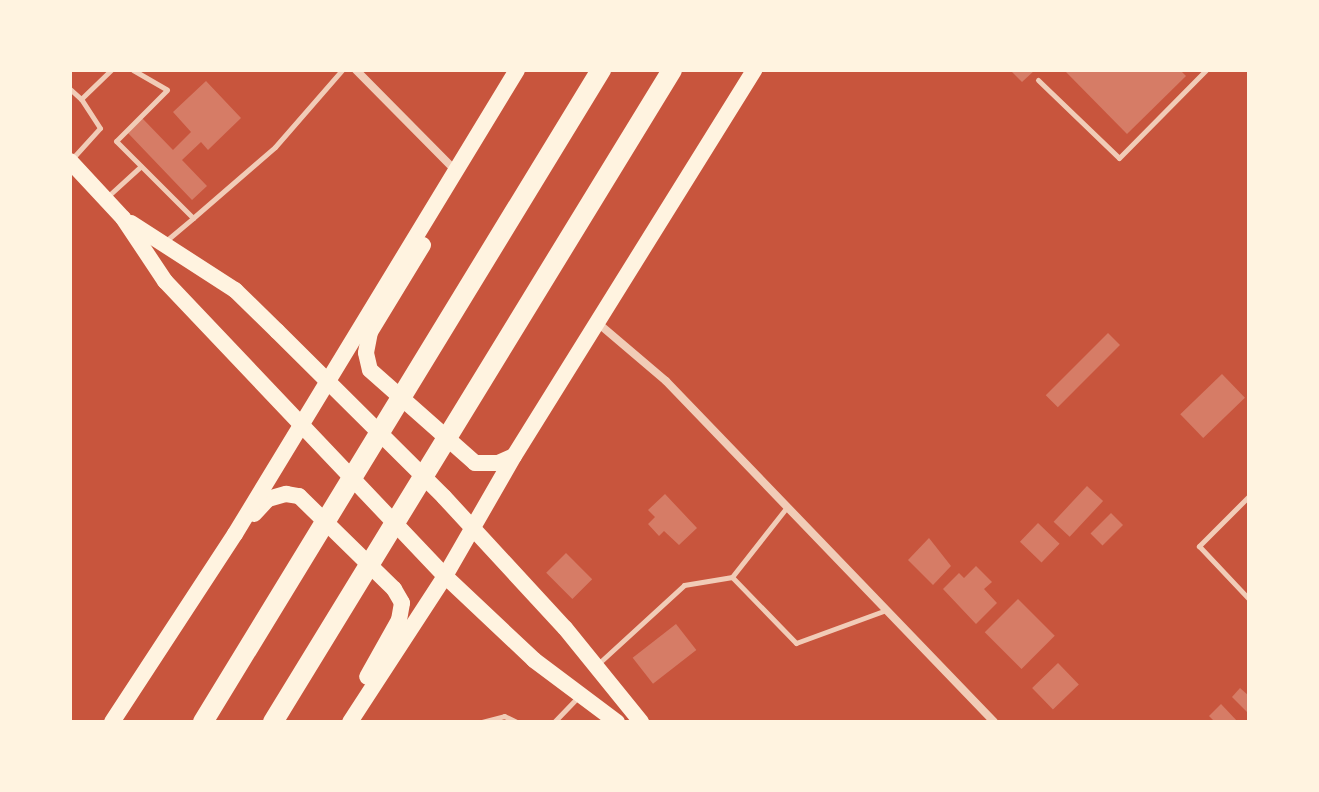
<!DOCTYPE html>
<html>
<head>
<meta charset="utf-8">
<style>
	body { margin:0 }
	#map { position:relative; width:1319px; height:792px; overflow:hidden; background:#c8553d; font-family:Literata,serif }
	div>[style] { position:absolute }
	.building>* { inset:0; background:#d67c66; transform-origin:0 0 }
	.service>* { height:5px; margin:-2.5px; padding:0 2.5px; transform-origin:2.5px; border-radius:2.5px; background:#f1ccb7 }
	.minor>* { height:8px; margin:-4px; padding:0 4px; transform-origin:4px; border-radius:4px; background:#f1ccb7 }
	.secondary>* { height:16px; margin:-8px; padding:0 8px; transform-origin:8px; border-radius:8px; background:#fff3e0 }
	.motorway>* { height:20px; margin:-10px; padding:0 10px; transform-origin:10px; border-radius:10px; background:#fff3e0 }
	span { translate:-50% -50%; white-space:nowrap; text-align:center; line-height:1.15; -webkit-text-stroke:6px #fff3e0; paint-order:stroke }
	.frame { position:absolute; inset:0; border:72px solid #fff3e0; pointer-events:none }
</style>
</head>
<body>
<div id="map">
	<div class="building">
		<div style="clip-path:polygon(1010px 70px,1035px 70px,1022px 82px)"></div>
		<div style="clip-path:polygon(1064px 70px,1180px 70px,1186px 76px,1127px 134px)"></div>
		<div style="clip-path:polygon(206px 81px,241px 118px,208px 150px,201px 142px,182px 160px,207px 186px,192px 200px,127px 132px,142px 118px,173px 150px,191px 132px,173px 112px)"></div>
		<div style="left:1108px;top:333px;width:17px;height:88px;rotate:45deg"></div>
		<div style="left:1222px;top:374px;width:33px;height:58px;rotate:46deg"></div>
		<div style="left:1087px;top:486px;width:22px;height:49px;rotate:43deg"></div>
		<div style="clip-path:polygon(665px 494px,697px 528px,679px 545px,664px 531px,659px 536px,648px 524px,655px 517px,648px 510px)"></div>
		<div style="left:1111px;top:513px;width:17px;height:29px;rotate:45deg"></div>
		<div style="left:1038px;top:523px;width:30px;height:26px;rotate:44deg"></div>
		<div style="clip-path:polygon(929px 538px,951px 566px,933px 585px,908px 560px)"></div>
		<div style="left:566px;top:553px;width:37px;height:28px;rotate:45deg"></div>
		<div style="clip-path:polygon(976px 566px,992px 582px,984px 589px,997px 603px,976px 624px,943px 589px,959px 573px,964px 578px)"></div>
		<div style="left:1018px;top:599px;width:52px;height:47px;rotate:45deg"></div>
		<div style="left:676px;top:624px;width:33px;height:55px;rotate:52deg"></div>
		<div style="left:1058px;top:663px;width:30px;height:36px;rotate:46deg"></div>
		<div style="clip-path:polygon(1240px 688px,1249px 696px,1249px 714px,1232px 697px)"></div>
		<div style="clip-path:polygon(1221px 704px,1238px 722px,1215px 722px,1209px 716px)"></div>
	</div>
	<div class="service">
		<div style="left:133px;top:70px;width:39px;rotate:30deg"></div>
		<div style="left:167px;top:90px;width:72px;rotate:135deg"></div>
		<div style="left:116px;top:141px;width:109px;rotate:45deg"></div>
		<div style="left:193px;top:218px;width:108px;rotate:-40.9deg"></div>
		<div style="left:275px;top:147px;width:102px;rotate:-49deg"></div>
		<div style="left:1038px;top:80px;width:112px;rotate:43.9deg"></div>
		<div style="left:1119px;top:158px;width:124px;rotate:-45.3deg"></div>
		<div style="left:70px;top:89px;width:15px;rotate:42deg"></div>
		<div style="left:71px;top:160px;width:43px;rotate:-47.8deg"></div>
		<div style="left:100px;top:128px;width:35px;rotate:-123deg"></div>
		<div style="left:81px;top:99px;width:42px;rotate:-44deg"></div>
		<div style="left:106px;top:198px;width:47px;rotate:-42.4deg"></div>
		<div style="left:167px;top:240px;width:34px;rotate:-40deg"></div>
		<div style="left:1249px;top:496px;width:71px;rotate:135deg"></div>
		<div style="left:1199px;top:546px;width:73px;rotate:46.7deg"></div>
		<div style="left:787px;top:507px;width:89px;rotate:128.2deg"></div>
		<div style="left:732px;top:577px;width:92px;rotate:45.9deg"></div>
		<div style="left:796px;top:643px;width:96px;rotate:-20.1deg"></div>
		<div style="left:599px;top:663px;width:115px;rotate:-42.5deg"></div>
		<div style="left:684px;top:585px;width:49px;rotate:-9.5deg"></div>
		<div style="left:482px;top:722px;width:23px;rotate:-15deg"></div>
		<div style="left:504px;top:716px;width:14px;rotate:25deg"></div>
		<div style="left:554px;top:722px;width:35px;rotate:-46deg"></div>
	</div>
	<div class="minor">
		<div style="left:356px;top:70px;width:141px;rotate:45.3deg"></div>
		<div style="left:599px;top:324px;width:88px;rotate:40.4deg"></div>
		<div style="left:666px;top:381px;width:473px;rotate:46.1deg"></div>
	</div>
	<div class="secondary">
		<div style="left:70px;top:161px;width:78px;rotate:47.1deg"></div>
		<div style="left:123px;top:218px;width:76px;rotate:56.3deg"></div>
		<div style="left:165px;top:281px;width:407px;rotate:46.5deg"></div>
		<div style="left:445px;top:576px;width:122px;rotate:43.3deg"></div>
		<div style="left:534px;top:660px;width:104px;rotate:36.8deg"></div>
		<div style="left:131px;top:223px;width:124px;rotate:32.8deg"></div>
		<div style="left:235px;top:290px;width:59px;rotate:44.3deg"></div>
		<div style="left:277px;top:331px;width:235px;rotate:44.8deg"></div>
		<div style="left:444px;top:497px;width:178px;rotate:47.3deg"></div>
		<div style="left:565px;top:628px;width:121px;rotate:51deg"></div>
		<div style="left:423px;top:245px;width:102px;rotate:121.3deg"></div>
		<div style="left:370px;top:332px;width:21px;rotate:101deg"></div>
		<div style="left:366px;top:353px;width:17px;rotate:77deg"></div>
		<div style="left:370px;top:370px;width:140px;rotate:41.5deg"></div>
		<div style="left:475px;top:463px;width:23px"></div>
		<div style="left:498px;top:463px;width:17px;rotate:-24deg"></div>
		<div style="left:254px;top:514px;width:21px;rotate:-47deg"></div>
		<div style="left:268px;top:499px;width:19px;rotate:-16deg"></div>
		<div style="left:286px;top:494px;width:13px;rotate:9deg"></div>
		<div style="left:299px;top:496px;width:133px;rotate:44.4deg"></div>
		<div style="left:394px;top:589px;width:16px;rotate:60deg"></div>
		<div style="left:402px;top:603px;width:17px;rotate:100deg"></div>
		<div style="left:399px;top:620px;width:65px;rotate:119.3deg"></div>
		<div style="left:112px;top:722px;width:225px;rotate:-56.8deg"></div>
		<div style="left:235px;top:534px;width:543px;rotate:-58.71deg"></div>
		<div style="left:350px;top:722px;width:174px;rotate:-56.9deg"></div>
		<div style="left:445px;top:576px;width:138px;rotate:-60.1deg"></div>
		<div style="left:514px;top:456px;width:455px;rotate:-58.1deg"></div>
	</div>
	<div class="motorway">
		<div style="left:203px;top:722px;width:764px;rotate:-58.6deg"></div>
		<div style="left:273px;top:722px;width:764px;rotate:-58.53deg"></div>
	</div>
	<div class="frame"></div>
</div>
</body>
</html>
